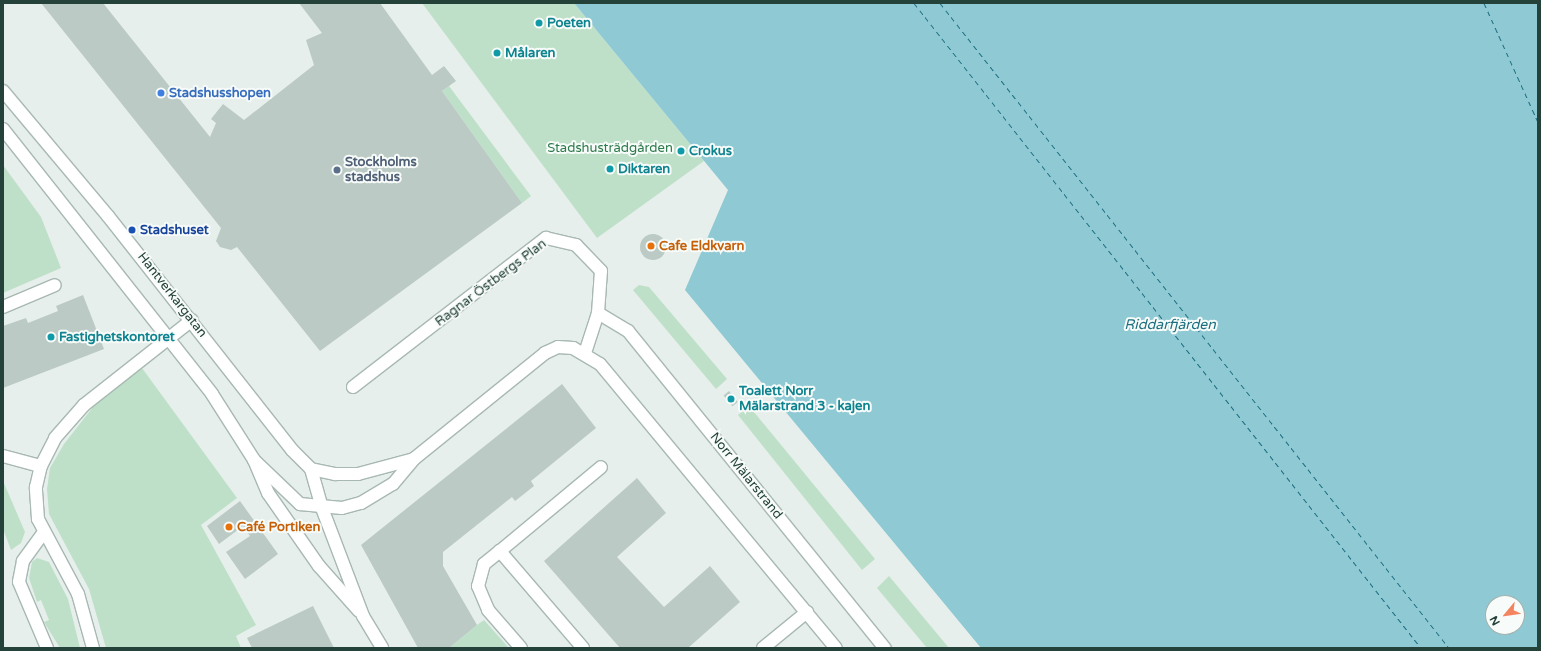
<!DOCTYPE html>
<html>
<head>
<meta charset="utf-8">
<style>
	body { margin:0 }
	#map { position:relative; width:1541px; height:651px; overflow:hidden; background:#e6efeb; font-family:"Varela Round",sans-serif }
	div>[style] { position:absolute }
	.green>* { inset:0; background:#bfe0c8 }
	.water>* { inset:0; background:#8ec9d4 }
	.ferry>* { height:1px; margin-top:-0.5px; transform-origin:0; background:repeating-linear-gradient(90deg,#1c6f80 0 5px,transparent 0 9px) }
	.building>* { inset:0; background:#bbcac4; transform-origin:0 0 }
	.round { border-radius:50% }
	.roads { filter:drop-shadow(1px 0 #a8b8b2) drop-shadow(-1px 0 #a8b8b2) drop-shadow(0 1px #a8b8b2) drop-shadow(0 -1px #a8b8b2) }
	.minor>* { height:12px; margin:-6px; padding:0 6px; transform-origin:6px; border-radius:6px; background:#fff }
	.dots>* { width:11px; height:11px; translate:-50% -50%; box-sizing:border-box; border:2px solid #f7fbf9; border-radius:50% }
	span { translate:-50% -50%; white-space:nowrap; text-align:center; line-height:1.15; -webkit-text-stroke:4px #f7fbf9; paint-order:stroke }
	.culture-label { font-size:13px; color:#0d838f; font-weight:700 }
	.left { translate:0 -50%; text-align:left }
	.shop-label { font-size:13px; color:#366cbe; font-weight:700 }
	.park-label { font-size:13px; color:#2d7a4b }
	.service-label { font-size:13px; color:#4e5e75; font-weight:700 }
	.transit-label { font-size:13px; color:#164399; font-weight:700 }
	.food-label { font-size:13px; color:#c56008; font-weight:700 }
	.street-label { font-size:13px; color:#24423a }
	.water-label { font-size:14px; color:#1c6f80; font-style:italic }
	.frame { position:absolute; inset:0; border:4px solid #24423a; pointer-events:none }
	.north { position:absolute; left:1485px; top:595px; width:40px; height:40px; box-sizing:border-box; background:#f7fbf9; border:1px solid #a3b1ad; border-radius:50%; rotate:241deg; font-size:11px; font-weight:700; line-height:16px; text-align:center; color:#24423a }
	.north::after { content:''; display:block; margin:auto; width:14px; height:18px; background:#f4845f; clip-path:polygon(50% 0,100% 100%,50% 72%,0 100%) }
</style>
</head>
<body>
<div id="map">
	<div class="green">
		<div style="clip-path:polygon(422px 3px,574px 3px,704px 161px,597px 238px)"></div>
		<div style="clip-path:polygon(449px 86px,531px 196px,522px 203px,442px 91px)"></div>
		<div style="clip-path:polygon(3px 165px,41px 217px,61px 268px,3px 293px)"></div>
		<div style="clip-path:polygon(639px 285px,649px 287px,727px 379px,716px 389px,633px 290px)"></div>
		<div style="clip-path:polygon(142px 368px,237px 498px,201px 525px,256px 625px,236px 636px,241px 648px,106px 648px,89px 589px,49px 514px,47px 489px,50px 468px,64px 444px,93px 407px)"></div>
		<div style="clip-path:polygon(749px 406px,875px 559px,862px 570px,738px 415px)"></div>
		<div style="clip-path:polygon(3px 481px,25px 532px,21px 543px,11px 550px,3px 529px)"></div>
		<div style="clip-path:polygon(37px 558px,49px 562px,68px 599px,80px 648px,60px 648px,44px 622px,49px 620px,41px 600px,37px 602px,29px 578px,32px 562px)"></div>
		<div style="clip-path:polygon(889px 576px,949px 648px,927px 648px,877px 588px)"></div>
		<div style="clip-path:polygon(484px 620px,509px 648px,449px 648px,477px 625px)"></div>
	</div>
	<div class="water">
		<div style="clip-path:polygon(evenodd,574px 3px,1538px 3px,1538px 648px,981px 648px,685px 290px,728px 190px,574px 3px,1493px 603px,1517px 603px,1517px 627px,1493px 627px,1493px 603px)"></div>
	</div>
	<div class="ferry">
		<div style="left:914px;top:3px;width:820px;rotate:51.83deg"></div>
		<div style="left:940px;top:3px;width:822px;rotate:51.72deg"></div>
		<div style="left:1484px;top:3px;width:131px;rotate:65.6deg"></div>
	</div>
	<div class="building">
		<div style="clip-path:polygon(41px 3px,103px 3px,210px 137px,216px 123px,211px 119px,223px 104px,244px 120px,314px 65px,306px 40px,322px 33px,299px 3px,380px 3px,432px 75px,444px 66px,456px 81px,442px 91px,522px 203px,320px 351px,237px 247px,231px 250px,220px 247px,216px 241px,221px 228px)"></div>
		<div class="round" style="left:640px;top:234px;width:26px;height:26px"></div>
		<div style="clip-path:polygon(83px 295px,104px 349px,3px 388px,3px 326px,26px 318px,28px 323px,58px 311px,56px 306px)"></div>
		<div style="clip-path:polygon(562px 384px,596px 428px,531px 481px,534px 486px,524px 494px,515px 501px,512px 497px,443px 552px,443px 566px,477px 625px,449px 648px,418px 648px,361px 545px)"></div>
		<div style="left:729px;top:391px;width:14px;height:7px;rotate:51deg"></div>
		<div style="clip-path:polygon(637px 478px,666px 513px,617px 557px,664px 607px,710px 566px,740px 602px,688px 648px,620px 648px,544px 561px)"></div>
		<div style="clip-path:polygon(240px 501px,278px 554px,245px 579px,226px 552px,250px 536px,243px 526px,219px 544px,207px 526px)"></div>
		<div style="clip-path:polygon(313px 606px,334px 648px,252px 648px,247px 638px)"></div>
	</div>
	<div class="roads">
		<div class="minor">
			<div style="left:3px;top:91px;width:163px;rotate:50deg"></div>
			<div style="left:108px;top:216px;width:298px;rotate:51.8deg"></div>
			<div style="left:292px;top:450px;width:27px;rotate:45deg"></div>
			<div style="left:311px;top:469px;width:41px;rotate:74.2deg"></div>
			<div style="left:322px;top:508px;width:116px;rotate:69.2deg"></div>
			<div style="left:363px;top:616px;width:37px;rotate:59deg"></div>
			<div style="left:3px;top:129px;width:337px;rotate:51.7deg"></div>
			<div style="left:212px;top:394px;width:78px;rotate:57.5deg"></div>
			<div style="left:254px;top:460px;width:36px;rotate:67deg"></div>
			<div style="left:268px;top:493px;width:89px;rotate:55.1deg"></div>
			<div style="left:319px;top:566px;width:60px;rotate:48.4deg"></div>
			<div style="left:3px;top:307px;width:56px;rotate:-22.9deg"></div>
			<div style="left:598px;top:313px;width:35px;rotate:31deg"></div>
			<div style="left:628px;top:331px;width:408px;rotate:51deg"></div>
			<div style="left:353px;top:387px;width:244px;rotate:-37.7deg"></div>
			<div style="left:546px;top:238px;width:31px;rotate:13deg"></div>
			<div style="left:576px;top:245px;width:36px;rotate:46deg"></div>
			<div style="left:601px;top:271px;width:42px;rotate:94.1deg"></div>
			<div style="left:598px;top:313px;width:42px;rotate:108deg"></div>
			<div style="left:3px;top:456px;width:39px;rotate:15deg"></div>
			<div style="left:254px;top:460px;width:64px;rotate:43.7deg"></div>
			<div style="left:300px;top:504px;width:42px;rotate:5.4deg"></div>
			<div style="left:342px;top:508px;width:20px;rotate:-15deg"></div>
			<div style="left:361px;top:503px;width:37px;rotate:-31deg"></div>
			<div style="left:393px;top:484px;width:34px;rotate:-50deg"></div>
			<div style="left:415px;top:458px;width:167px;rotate:-38.9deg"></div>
			<div style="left:545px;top:353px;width:14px;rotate:-25deg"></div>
			<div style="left:558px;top:347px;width:15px;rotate:4deg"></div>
			<div style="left:573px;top:348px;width:31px;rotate:31deg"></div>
			<div style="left:600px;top:364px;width:369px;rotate:50.3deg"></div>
			<div style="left:311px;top:469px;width:25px;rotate:12deg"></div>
			<div style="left:335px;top:474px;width:23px"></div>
			<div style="left:358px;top:474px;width:58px;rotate:-15deg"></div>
			<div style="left:44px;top:532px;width:36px;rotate:126deg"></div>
			<div style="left:23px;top:561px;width:21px;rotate:101deg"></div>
			<div style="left:19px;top:582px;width:72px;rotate:67deg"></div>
			<div style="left:500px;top:551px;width:21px;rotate:141deg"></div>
			<div style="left:484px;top:564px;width:23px;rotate:105deg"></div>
			<div style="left:478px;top:586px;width:26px;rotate:67deg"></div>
			<div style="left:488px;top:610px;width:50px;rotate:49deg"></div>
			<div style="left:93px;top:648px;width:56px;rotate:-105.5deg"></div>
			<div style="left:78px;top:594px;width:85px;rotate:-118.1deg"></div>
			<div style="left:38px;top:519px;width:32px;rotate:-94deg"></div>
			<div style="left:36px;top:487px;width:22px;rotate:-77deg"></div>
			<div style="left:41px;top:466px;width:31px;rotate:-63deg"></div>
			<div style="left:55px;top:438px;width:44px;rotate:-48.7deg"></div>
			<div style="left:84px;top:405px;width:137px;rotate:-38.2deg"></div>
			<div style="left:583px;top:648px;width:128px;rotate:-130.6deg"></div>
			<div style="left:500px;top:551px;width:131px;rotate:-39.7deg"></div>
			<div style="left:763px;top:648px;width:57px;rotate:-39.3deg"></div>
		</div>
	</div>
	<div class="dots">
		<div style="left:539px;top:23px;background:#0f9aa8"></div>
		<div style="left:497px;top:53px;background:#0f9aa8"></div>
		<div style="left:161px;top:93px;background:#3f7fe0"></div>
		<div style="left:681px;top:151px;background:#0f9aa8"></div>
		<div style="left:610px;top:169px;background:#0f9aa8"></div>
		<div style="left:337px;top:170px;background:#5c6f8a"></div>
		<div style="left:132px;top:230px;background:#1a4fb4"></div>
		<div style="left:651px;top:246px;background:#e8710a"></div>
		<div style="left:51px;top:337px;background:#0f9aa8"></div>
		<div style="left:731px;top:399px;background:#0f9aa8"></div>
		<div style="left:229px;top:527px;background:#e8710a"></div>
	</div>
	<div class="culture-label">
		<span class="left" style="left:547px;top:23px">Poeten</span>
		<span class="left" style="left:505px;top:53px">Målaren</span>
		<span class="left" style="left:689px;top:151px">Crokus</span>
		<span class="left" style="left:618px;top:169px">Diktaren</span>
		<span class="left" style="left:59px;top:337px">Fastighetskontoret</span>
		<span class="left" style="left:739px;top:399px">Toalett Norr<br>Mälarstrand 3 - kajen</span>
	</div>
	<div class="shop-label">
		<span class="left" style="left:169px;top:93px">Stadshusshopen</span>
	</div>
	<div class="park-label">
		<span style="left:610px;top:148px">Stadshusträdgården</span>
	</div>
	<div class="service-label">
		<span class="left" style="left:345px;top:170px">Stockholms<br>stadshus</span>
	</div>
	<div class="transit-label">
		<span class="left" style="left:140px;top:230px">Stadshuset</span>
	</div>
	<div class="food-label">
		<span class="left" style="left:659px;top:246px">Cafe Eldkvarn</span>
		<span class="left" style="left:237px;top:527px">Café Portiken</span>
	</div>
	<div class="street-label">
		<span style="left:491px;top:283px;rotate:-37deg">Ragnar Östbergs Plan</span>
		<span style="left:172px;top:295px;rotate:52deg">Hantverkargatan</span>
		<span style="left:746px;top:476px;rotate:51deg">Norr Mälarstrand</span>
	</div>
	<div class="water-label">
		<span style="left:1170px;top:325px">Riddarfjärden</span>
	</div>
	<div class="frame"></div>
	<div class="north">N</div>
</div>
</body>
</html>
